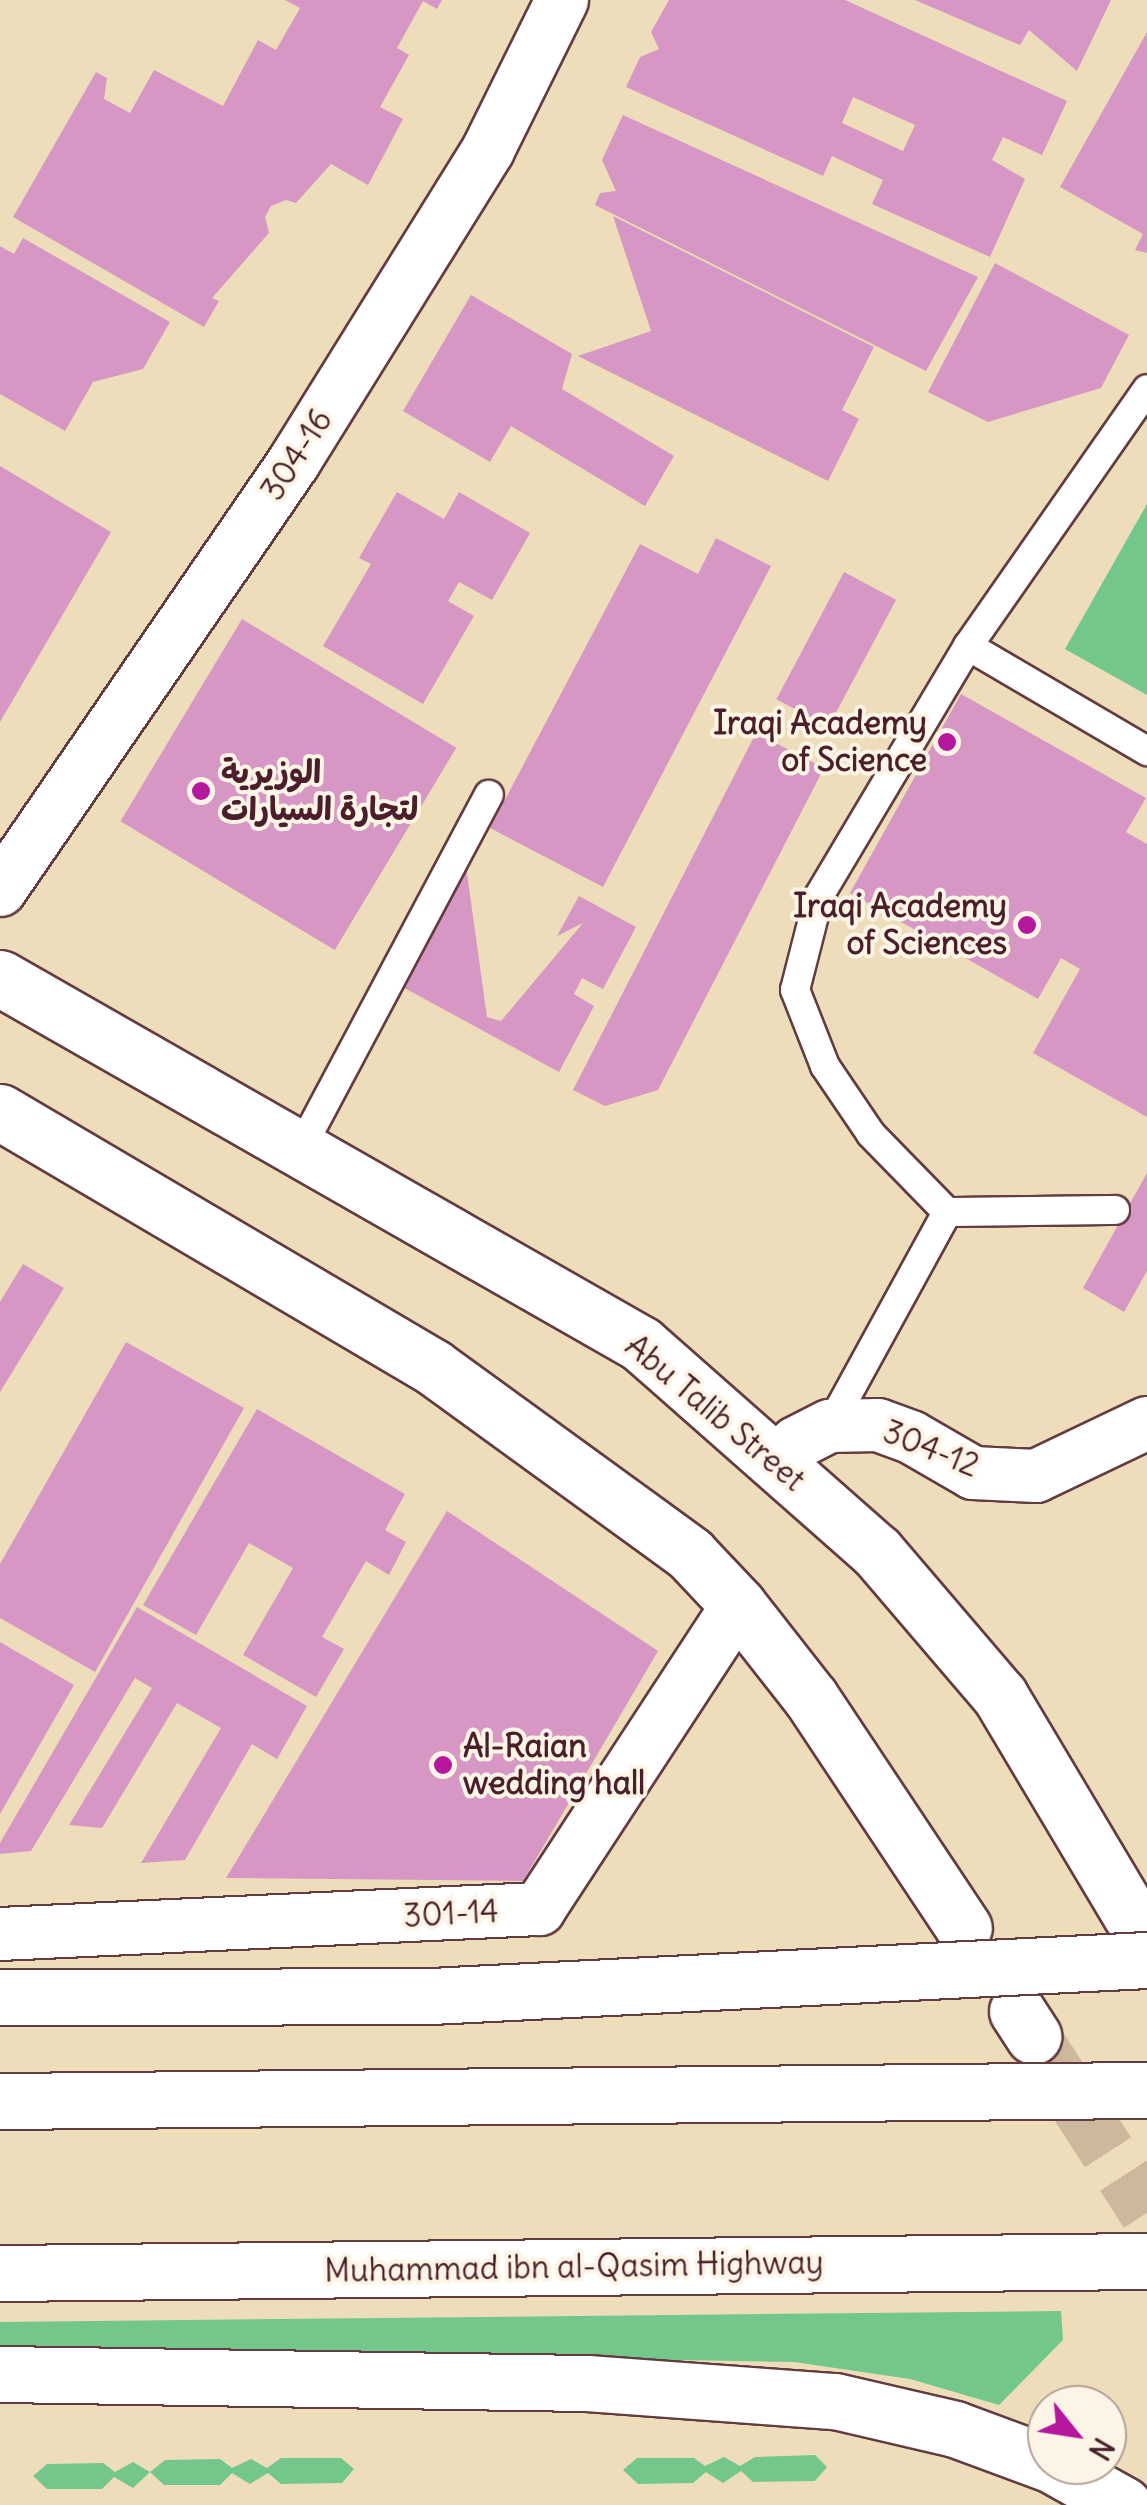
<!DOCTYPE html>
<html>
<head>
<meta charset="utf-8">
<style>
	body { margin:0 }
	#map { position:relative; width:1147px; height:2505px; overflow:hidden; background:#eeddba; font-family:Delius,"Playpen Sans Arabic",sans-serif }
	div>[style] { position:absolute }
	.green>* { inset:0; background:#74c78a }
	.building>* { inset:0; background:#d797c5; transform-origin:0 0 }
	.primary-tunnel>* { height:55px; margin-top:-27.5px; transform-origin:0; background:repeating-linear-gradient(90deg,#cdb79d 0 55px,transparent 0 83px) }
	.roads { filter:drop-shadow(2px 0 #633c40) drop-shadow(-2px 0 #633c40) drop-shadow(0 2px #633c40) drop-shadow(0 -2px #633c40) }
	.lane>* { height:28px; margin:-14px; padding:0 14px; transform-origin:14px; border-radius:14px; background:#fff }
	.street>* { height:52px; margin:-26px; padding:0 26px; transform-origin:26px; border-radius:26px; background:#fff }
	.primary>* { height:55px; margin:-27.5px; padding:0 27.5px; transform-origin:27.5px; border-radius:27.5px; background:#fff }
	.highway>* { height:55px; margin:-27.5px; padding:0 27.5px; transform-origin:27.5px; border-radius:27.5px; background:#fff }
	.bridges { filter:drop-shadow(2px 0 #633c40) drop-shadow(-2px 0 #633c40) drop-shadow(0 2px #633c40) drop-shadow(0 -2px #633c40) }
	.highway-bridge>* { height:55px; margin:-27.5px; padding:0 27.5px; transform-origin:27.5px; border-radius:27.5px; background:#fff }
	.dots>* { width:28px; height:28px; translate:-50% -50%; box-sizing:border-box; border:5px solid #fcf5e5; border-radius:50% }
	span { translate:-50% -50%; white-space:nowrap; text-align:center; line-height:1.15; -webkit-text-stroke:8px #fcf5e5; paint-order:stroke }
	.street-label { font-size:32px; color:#4a1f2b }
	.poi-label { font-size:32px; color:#4a1f2b; font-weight:700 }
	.right { translate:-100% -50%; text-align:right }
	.left { translate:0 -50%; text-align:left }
	.north { position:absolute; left:1027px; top:2385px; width:100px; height:100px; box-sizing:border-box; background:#fcf5e5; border:2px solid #b59f9b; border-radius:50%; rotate:120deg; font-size:28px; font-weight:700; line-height:40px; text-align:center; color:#4a1f2b }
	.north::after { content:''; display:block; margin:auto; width:35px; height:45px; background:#b5179e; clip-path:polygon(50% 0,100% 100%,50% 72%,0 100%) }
</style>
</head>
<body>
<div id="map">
	<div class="green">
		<div style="clip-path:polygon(1147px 504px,1147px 695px,1065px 649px)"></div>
		<div style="clip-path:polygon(1061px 2311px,1063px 2340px,999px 2405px,910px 2379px,794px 2362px,0 2348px,0 2322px)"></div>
		<div style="clip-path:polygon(815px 2455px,827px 2467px,815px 2481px,753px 2482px,741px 2471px,723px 2483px,706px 2472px,693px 2483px,638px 2484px,623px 2470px,637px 2458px,694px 2458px,705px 2466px,724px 2457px,740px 2466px,755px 2457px)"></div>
		<div style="clip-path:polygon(281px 2458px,341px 2458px,354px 2469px,342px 2483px,281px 2484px,268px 2473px,250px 2484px,232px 2473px,220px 2485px,164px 2485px,150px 2472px,133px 2488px,114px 2477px,102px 2489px,47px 2489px,33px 2476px,47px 2464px,103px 2463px,115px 2472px,133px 2462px,150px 2472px,165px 2460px,220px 2459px,232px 2468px,251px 2459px,267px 2468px)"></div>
	</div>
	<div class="building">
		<div style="clip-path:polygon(285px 0,442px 0,437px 9px,423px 1px,397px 48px,409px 55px,380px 107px,403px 119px,368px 185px,331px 164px,296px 203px,286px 200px,271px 206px,265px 217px,269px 233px,212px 298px,219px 301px,204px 327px,13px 217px,96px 72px,107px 78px,104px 99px,130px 113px,154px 70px,223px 106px,258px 40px,276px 50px,300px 8px)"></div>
		<div style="clip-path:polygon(evenodd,669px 0,845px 0,1067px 101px,1042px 155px,1003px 137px,992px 160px,1025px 179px,990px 257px,872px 204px,883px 180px,832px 156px,823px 176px,626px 87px,640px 57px,659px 49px,651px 32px,669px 0,853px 97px,915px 125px,903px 151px,842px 123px,853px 97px)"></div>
		<div style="clip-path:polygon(915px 0,1111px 0,1077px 71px,1029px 30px,1020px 45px)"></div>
		<div style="clip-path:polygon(1147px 32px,1147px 253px,1135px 250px,1143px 234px,1060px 187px)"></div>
		<div style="clip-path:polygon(623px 115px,978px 277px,926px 371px,595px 205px,600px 193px,616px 191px,602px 160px)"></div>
		<div style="clip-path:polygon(613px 216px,874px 347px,842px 410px,859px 419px,828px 481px,578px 356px,651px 331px)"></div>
		<div style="clip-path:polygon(23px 238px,170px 322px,143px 369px,93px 382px,65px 431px,0 394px,0 246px,14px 254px)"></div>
		<div style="clip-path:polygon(995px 263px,1129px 335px,1101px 388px,988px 422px,928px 392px)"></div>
		<div style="clip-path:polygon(471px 295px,572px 354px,562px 389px,674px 456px,645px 506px,511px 426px,490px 462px,403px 411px)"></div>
		<div style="clip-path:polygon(0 466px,111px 532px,0 722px)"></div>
		<div style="clip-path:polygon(397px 492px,444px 519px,459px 492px,530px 533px,492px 600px,459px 582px,448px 601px,474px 616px,423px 704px,323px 646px,371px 564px,359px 558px)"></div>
		<div style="clip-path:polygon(716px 538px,771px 566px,603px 887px,490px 828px,640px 544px,698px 574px)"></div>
		<div style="left:844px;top:572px;width:59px;height:144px;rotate:28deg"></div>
		<div style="left:242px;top:619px;width:250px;height:236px;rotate:31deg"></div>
		<div style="clip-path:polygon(961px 694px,1146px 798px,1126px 832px,1147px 844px,1147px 1117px,1033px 1053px,1080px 969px,1061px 958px,1038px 999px,850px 893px)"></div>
		<div style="clip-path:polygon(756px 733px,824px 768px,658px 1090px,605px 1106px,573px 1090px)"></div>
		<div style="clip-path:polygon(465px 859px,487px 1017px,501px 1021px,583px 923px,557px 936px,579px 896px,636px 927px,603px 989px,582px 978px,574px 994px,594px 1006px,559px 1072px,397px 984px)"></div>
		<div style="clip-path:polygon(1147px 1173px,1147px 1271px,1124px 1312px,1083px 1288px)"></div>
		<div style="clip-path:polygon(23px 1264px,64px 1288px,0 1392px,0 1302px)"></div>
		<div style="clip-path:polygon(126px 1342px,244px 1408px,95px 1672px,0 1618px,0 1564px)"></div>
		<div style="clip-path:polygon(257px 1409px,405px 1494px,385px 1530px,406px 1542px,389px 1575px,366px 1561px,322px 1637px,344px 1649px,316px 1697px,243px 1655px,293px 1568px,249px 1543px,196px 1635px,143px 1605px)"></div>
		<div style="clip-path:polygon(447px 1511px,658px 1651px,523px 1881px,226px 1878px)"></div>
		<div style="clip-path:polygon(137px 1607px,307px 1706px,277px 1759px,252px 1744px,185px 1860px,141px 1863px,221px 1728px,177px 1703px,102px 1828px,69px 1825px,152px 1688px,135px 1678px,31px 1851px,0 1854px,0 1843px)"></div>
		<div style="clip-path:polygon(0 1642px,74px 1685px,0 1814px)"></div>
	</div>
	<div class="primary-tunnel">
		<div style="left:1033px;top:2036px;width:210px;rotate:57.1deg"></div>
	</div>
	<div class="roads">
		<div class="lane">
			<div style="left:968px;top:646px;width:208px;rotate:30.4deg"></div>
			<div style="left:301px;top:1148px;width:400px;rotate:-62deg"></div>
			<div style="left:947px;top:1212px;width:168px;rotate:-0.7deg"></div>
			<div style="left:830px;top:1426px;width:244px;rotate:-61.3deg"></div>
			<div style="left:947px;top:1212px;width:109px;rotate:-134.3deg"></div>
			<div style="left:871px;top:1134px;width:82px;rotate:-124.1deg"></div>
			<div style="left:825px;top:1066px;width:82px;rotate:-111.5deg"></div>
			<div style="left:795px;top:990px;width:97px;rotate:-75.7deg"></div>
			<div style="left:819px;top:896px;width:291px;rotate:-59.2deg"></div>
			<div style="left:968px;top:646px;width:313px;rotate:-55.1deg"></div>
		</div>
		<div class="street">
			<div style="left:0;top:890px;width:519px;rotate:-55.51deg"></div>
			<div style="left:294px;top:462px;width:367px;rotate:-58.1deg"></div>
			<div style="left:488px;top:150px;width:167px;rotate:-63.7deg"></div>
			<div style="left:777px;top:1464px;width:28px;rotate:-48deg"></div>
			<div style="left:796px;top:1443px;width:38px;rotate:-27deg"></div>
			<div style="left:830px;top:1426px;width:48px;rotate:-1.2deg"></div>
			<div style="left:878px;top:1425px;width:35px;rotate:20deg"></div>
			<div style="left:911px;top:1437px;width:72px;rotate:30.1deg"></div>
			<div style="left:973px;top:1473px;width:63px;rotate:2.7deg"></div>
			<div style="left:1036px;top:1476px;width:123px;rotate:-25.5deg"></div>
			<div style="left:0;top:1934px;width:540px;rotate:-2.66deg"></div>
			<div style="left:539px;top:1909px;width:363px;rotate:-56.8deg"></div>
		</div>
		<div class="primary">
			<div style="left:0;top:978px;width:738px;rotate:29.73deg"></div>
			<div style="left:641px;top:1344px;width:315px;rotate:41.4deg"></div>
			<div style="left:877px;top:1552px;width:189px;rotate:49.5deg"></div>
			<div style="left:1000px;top:1696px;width:256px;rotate:59.2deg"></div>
			<div style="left:0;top:1112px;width:503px;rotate:30.49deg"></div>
			<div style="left:433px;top:1367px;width:318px;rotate:36deg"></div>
			<div style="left:690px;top:1554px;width:70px;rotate:46.7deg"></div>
			<div style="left:738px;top:1605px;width:118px;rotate:51.9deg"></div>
			<div style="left:811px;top:1698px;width:276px;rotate:56.4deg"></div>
			<div style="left:1017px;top:2011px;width:30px;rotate:57deg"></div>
		</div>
		<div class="highway">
			<div style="left:0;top:2273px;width:1147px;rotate:-0.6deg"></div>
			<div style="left:0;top:2374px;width:587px;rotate:0.88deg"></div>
			<div style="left:587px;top:2383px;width:249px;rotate:4.2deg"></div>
			<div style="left:835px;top:2401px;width:123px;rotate:13.1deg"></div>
			<div style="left:955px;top:2429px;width:98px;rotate:20.3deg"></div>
			<div style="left:1052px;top:2465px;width:82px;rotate:29.1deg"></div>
		</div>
	</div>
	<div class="bridges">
		<div class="highway-bridge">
			<div style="left:0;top:1997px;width:431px;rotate:-0.1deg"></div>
			<div style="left:431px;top:1996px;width:717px;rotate:-2.88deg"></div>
			<div style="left:0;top:2101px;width:1147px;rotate:-0.55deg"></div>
		</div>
	</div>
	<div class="dots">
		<div style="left:947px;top:742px;background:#b5179e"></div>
		<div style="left:201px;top:791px;background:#b5179e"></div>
		<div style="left:1027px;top:925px;background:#b5179e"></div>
		<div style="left:443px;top:1765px;background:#b5179e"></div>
	</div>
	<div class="street-label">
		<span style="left:297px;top:455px;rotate:-57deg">304-16</span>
		<span style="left:715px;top:1413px;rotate:40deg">Abu Talib Street</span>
		<span style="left:931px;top:1449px;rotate:22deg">304-12</span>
		<span style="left:451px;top:1914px;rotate:-3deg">301-14</span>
		<span style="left:574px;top:2267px;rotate:-1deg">Muhammad ibn al-Qasim Highway</span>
	</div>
	<div class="poi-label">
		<span class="right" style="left:927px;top:742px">Iraqi Academy<br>of Science</span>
		<span class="left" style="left:221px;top:791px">الوزيرية<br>لتجارة السيارات</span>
		<span class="right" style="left:1007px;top:925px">Iraqi Academy<br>of Sciences</span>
		<span class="left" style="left:463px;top:1765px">Al-Raian<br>wedding hall</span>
	</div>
	<div class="north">N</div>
</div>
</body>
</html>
